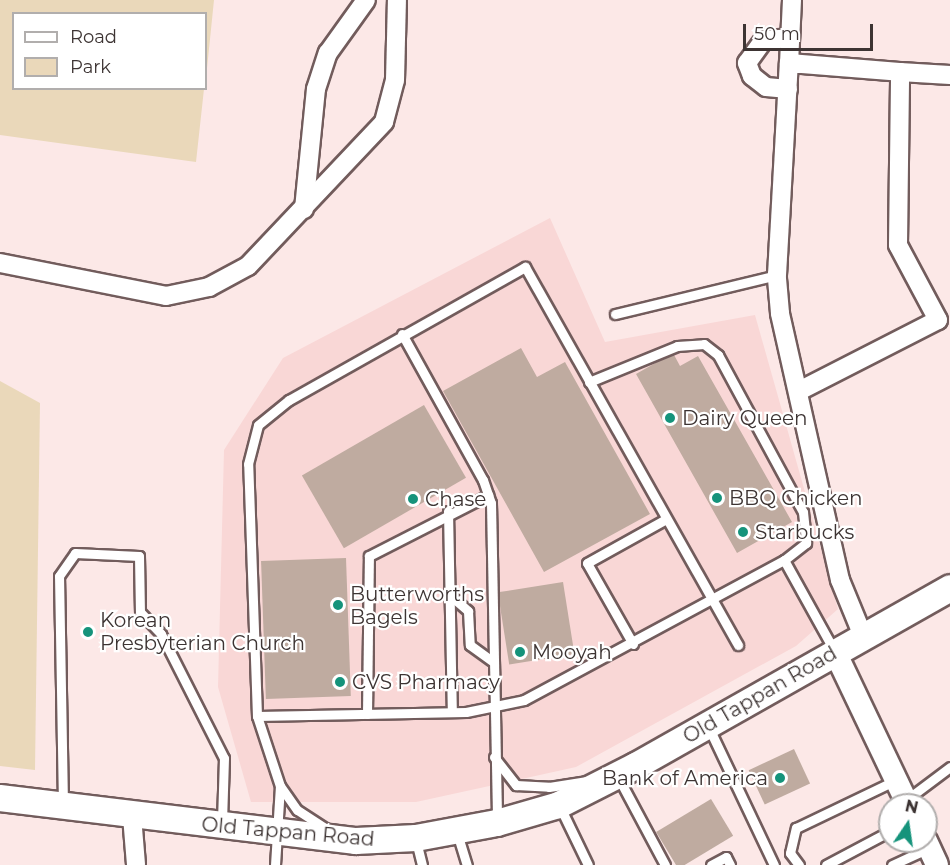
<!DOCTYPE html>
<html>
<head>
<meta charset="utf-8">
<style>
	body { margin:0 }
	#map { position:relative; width:950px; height:865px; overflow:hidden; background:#fce8e7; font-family:Montserrat,sans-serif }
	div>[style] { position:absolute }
	.built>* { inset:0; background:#f9d7d6 }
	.green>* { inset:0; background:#ead8ba }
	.building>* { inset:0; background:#bfaba0; transform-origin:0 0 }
	.roads { filter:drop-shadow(2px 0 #725c5c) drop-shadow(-2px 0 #725c5c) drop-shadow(0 2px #725c5c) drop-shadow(0 -2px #725c5c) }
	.service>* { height:9px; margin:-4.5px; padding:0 4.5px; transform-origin:4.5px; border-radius:4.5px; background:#fff }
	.minor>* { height:18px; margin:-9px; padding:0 9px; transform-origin:9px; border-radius:9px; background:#fff }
	.tertiary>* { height:22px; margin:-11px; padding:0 11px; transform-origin:11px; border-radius:11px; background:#fff }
	.secondary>* { height:26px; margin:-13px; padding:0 13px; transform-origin:13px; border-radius:13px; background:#fff }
	.dots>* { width:16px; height:16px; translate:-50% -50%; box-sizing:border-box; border:3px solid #fff; border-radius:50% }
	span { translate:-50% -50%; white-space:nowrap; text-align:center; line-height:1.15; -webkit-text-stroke:4.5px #fff; paint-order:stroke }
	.poi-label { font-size:20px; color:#3d3433 }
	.left { translate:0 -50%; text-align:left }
	.right { translate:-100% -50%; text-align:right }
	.street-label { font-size:20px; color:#3d3433 }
	.legend { position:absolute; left:12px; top:12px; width:195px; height:78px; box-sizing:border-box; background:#fff; border:2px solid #b1aead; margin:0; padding:8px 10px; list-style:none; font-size:18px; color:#3d3433 }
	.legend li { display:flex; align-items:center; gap:12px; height:30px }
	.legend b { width:30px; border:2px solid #b1aead }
	.north { position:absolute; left:878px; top:793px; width:60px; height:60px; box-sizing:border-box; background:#fff; border:2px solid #b1aead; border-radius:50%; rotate:13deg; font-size:16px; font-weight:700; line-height:24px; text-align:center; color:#3d3433 }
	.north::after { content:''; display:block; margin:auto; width:21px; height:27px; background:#15937b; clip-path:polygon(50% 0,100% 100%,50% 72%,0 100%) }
	.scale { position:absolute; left:743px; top:24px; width:130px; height:27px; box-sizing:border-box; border:3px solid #3d3433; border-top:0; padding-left:8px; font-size:18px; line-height:21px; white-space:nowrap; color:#3d3433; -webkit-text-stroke:4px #fff; paint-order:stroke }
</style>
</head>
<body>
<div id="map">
	<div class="built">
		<div style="clip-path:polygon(550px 218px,605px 342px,755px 315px,838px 609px,796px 646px,576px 767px,416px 802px,251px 802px,218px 687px,224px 450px,283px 358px)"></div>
	</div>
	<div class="green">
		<div style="clip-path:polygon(0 0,214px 0,206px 78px,206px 14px,14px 14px,14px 88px,204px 89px,196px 162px,0 135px)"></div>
		<div style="clip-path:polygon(0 381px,40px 403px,35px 770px,0 766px)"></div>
	</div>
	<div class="building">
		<div style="clip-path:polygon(521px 348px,537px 377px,565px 362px,650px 514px,544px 572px,443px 391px)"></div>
		<div style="clip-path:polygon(673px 353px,680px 366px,698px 356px,792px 522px,737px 553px,636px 374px)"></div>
		<div style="left:424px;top:405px;width:84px;height:141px;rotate:60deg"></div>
		<div style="left:346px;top:558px;width:138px;height:85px;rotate:88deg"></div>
		<div style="left:563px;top:582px;width:73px;height:66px;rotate:81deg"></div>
		<div style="left:794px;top:749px;width:38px;height:50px;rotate:65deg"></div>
		<div style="left:711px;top:799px;width:43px;height:64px;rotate:59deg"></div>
	</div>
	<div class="roads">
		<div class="service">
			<div style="left:615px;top:314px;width:167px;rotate:-13.5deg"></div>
			<div style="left:402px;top:334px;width:167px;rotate:61deg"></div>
			<div style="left:483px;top:480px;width:24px;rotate:71deg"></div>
			<div style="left:491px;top:503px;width:317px;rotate:88.9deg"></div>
			<div style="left:589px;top:382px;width:95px;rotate:-22.2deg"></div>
			<div style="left:677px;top:346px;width:27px;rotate:-4deg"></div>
			<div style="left:704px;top:344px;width:18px;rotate:38deg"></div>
			<div style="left:718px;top:355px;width:179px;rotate:61.6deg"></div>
			<div style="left:803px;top:512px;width:31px;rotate:84deg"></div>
			<div style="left:806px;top:543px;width:28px;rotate:142deg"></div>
			<div style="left:448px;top:511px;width:201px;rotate:88.9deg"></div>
			<div style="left:451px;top:596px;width:23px;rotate:41deg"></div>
			<div style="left:468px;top:611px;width:34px;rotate:87deg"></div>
			<div style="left:470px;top:645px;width:27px;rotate:36deg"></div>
			<div style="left:633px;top:644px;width:93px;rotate:-119.6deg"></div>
			<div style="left:587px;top:563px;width:90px;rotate:-29.1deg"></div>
			<div style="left:367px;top:714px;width:158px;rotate:-89.3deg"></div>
			<div style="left:369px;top:556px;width:134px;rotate:-27.1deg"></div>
			<div style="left:257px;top:716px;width:252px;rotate:-92deg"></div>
			<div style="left:248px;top:464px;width:40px;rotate:-75.6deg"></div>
			<div style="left:258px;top:425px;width:40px;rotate:-39deg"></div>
			<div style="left:289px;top:400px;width:271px;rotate:-29.4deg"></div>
			<div style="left:525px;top:267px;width:434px;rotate:60.6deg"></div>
			<div style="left:708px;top:726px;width:154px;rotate:64.6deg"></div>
			<div style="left:494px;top:757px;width:36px;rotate:52deg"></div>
			<div style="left:516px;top:785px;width:33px;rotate:3deg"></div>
			<div style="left:549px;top:787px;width:37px;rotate:-9deg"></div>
			<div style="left:618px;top:777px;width:100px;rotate:61.9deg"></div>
			<div style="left:906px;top:800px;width:55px;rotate:-36.9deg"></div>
			<div style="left:63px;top:804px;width:228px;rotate:-91deg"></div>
			<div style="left:59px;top:576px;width:28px;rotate:-55deg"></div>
			<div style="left:75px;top:553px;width:64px;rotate:2.7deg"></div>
			<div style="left:139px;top:556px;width:56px;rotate:89deg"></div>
			<div style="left:140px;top:612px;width:30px;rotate:46deg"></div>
			<div style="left:161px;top:634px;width:139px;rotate:63.1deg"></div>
			<div style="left:224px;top:758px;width:64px;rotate:91.8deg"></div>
			<div style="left:560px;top:807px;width:64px;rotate:64.2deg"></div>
			<div style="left:325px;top:828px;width:33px;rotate:-147deg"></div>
			<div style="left:297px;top:810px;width:29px;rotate:-125deg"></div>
			<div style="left:280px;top:786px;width:74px;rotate:-108.2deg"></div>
			<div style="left:257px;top:716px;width:209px;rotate:-1.1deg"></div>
			<div style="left:466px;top:712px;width:59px;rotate:-11.7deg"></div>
			<div style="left:524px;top:700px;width:295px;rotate:-28.3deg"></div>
			<div style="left:784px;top:560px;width:105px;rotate:61deg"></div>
			<div style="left:457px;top:833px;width:34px;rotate:73deg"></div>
			<div style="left:416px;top:841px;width:25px;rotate:76deg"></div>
			<div style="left:275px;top:865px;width:79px;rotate:-86.4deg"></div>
			<div style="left:711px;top:865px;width:17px;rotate:-28deg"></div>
			<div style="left:726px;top:857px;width:9px;rotate:63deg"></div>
			<div style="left:799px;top:865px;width:15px;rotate:-127deg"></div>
			<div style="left:790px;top:853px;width:26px;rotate:-77deg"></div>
			<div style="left:796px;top:828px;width:111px;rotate:-25.6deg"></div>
			<div style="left:826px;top:865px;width:72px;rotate:-28deg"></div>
			<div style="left:892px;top:865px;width:41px;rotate:-24.7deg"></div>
		</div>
		<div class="minor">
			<div style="left:792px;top:0;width:63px;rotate:92.7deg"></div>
			<div style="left:789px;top:63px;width:10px;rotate:6deg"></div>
			<div style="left:788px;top:89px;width:22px;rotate:-175deg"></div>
			<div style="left:766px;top:87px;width:18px;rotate:-142deg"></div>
			<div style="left:752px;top:76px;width:14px;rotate:-111deg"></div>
			<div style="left:747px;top:63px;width:29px;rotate:-54deg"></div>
			<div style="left:764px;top:40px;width:26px;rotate:-4deg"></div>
			<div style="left:304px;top:209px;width:121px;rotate:-84.3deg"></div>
			<div style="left:316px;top:89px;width:38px;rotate:-72deg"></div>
			<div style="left:328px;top:53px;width:65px;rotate:-54.4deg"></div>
			<div style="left:0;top:263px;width:169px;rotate:11.2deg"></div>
			<div style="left:166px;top:296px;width:44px;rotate:-11.8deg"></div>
			<div style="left:209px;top:287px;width:44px;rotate:-28.3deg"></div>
			<div style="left:248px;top:266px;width:198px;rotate:-46.6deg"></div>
			<div style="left:384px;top:122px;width:43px;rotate:-75.3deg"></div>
			<div style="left:395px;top:80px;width:80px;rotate:-88.6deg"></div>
			<div style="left:799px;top:391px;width:156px;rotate:-27.1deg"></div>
			<div style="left:938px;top:320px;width:85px;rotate:-118.1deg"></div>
			<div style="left:898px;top:245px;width:173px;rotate:-89.3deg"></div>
			<div style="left:900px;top:72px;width:50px;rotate:3.4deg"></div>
			<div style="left:863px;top:636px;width:61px;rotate:-112.3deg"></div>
			<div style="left:840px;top:580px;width:274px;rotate:-102.7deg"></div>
			<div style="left:780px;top:313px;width:38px;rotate:-95deg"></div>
			<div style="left:777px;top:275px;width:212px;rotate:-86.8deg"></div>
			<div style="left:789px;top:63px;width:111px;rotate:4.6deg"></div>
			<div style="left:132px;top:816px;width:49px;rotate:85.3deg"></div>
		</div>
		<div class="tertiary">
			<div style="left:835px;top:652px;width:170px;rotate:64.5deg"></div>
			<div style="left:926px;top:841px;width:26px;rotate:65deg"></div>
		</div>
		<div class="secondary">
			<div style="left:0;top:798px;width:359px;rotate:6.9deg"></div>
			<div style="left:356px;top:841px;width:60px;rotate:-2.9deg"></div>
			<div style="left:416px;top:838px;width:82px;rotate:-10.5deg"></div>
			<div style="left:497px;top:823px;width:65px;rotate:-16.2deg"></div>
			<div style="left:559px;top:805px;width:86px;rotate:-26.9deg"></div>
			<div style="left:636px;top:766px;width:361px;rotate:-29.5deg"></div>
		</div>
	</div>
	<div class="dots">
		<div style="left:670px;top:418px;background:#15937b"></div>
		<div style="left:717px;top:498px;background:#15937b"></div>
		<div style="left:413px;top:499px;background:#15937b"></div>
		<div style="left:743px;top:532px;background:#15937b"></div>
		<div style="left:338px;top:605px;background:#15937b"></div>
		<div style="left:88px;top:632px;background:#15937b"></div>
		<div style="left:520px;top:652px;background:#15937b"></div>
		<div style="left:340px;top:682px;background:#15937b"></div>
		<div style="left:780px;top:778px;background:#15937b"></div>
	</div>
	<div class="poi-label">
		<span class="left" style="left:682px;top:418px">Dairy Queen</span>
		<span class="left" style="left:729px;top:498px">BBQ Chicken</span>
		<span class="left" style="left:425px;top:499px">Chase</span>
		<span class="left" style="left:755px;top:532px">Starbucks</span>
		<span class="left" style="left:350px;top:606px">Butterworths<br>Bagels</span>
		<span class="left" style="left:100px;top:632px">Korean<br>Presbyterian Church</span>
		<span class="left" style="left:532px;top:652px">Mooyah</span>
		<span class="left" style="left:352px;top:682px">CVS Pharmacy</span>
		<span class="right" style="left:768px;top:778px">Bank of America</span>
	</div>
	<div class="street-label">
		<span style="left:760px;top:695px;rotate:-30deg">Old Tappan Road</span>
		<span style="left:288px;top:832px;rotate:5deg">Old Tappan Road</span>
	</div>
	<ul class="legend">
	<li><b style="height:8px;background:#fff"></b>Road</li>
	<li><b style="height:16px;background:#ead8ba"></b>Park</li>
	</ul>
	<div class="north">N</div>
	<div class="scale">50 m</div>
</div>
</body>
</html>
